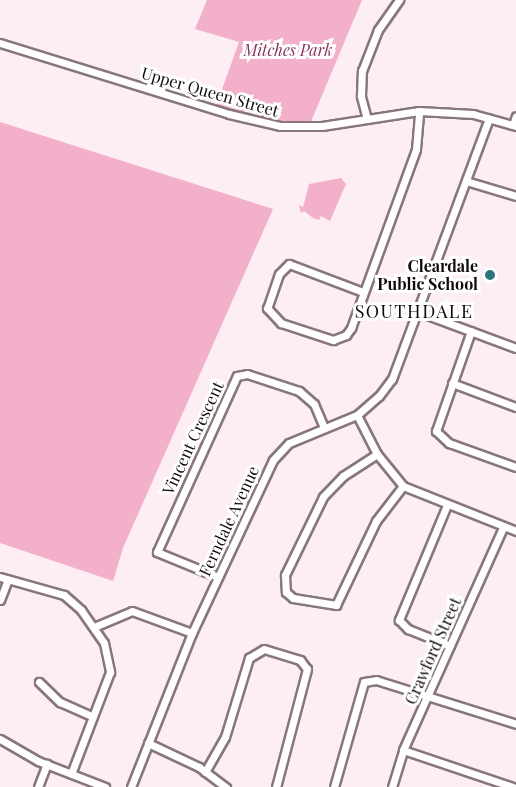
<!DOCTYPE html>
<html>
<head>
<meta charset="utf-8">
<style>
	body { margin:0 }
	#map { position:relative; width:516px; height:787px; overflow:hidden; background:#fdeef3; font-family:"Playfair Display",serif }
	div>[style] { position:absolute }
	.green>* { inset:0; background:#f3b0ca }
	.roads { filter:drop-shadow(2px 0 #87767c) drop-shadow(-2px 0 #87767c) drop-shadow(0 2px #87767c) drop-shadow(0 -2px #87767c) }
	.minor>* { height:7px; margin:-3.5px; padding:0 3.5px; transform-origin:3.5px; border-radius:3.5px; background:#fff }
	.dots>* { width:16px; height:16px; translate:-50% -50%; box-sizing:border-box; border:3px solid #fff; border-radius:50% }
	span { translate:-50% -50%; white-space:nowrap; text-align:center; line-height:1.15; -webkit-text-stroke:6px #fff; paint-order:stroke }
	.park-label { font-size:16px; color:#85355a; font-style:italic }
	.street-label { font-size:16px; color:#0f090c }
	.poi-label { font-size:16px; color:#0f090c; font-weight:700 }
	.right { translate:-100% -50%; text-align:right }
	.neighbourhood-label { font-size:18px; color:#0f090c; letter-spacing:1.5px }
</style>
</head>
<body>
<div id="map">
	<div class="green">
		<div style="clip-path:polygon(207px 0,362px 0,310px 124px,258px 118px,216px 106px,239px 42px,195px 29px)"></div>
		<div style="clip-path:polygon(0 122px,273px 209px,123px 548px,113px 581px,0 543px)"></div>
		<div style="clip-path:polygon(341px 178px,346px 184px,330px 221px,321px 216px,319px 220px,313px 218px,304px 211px,301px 213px,299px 205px,303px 207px,309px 184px)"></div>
	</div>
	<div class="roads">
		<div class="minor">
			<div style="left:0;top:43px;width:240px;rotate:17.2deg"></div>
			<div style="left:229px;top:114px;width:52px;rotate:13.2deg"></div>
			<div style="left:280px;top:126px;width:42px"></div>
			<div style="left:322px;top:126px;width:98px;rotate:-8.8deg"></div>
			<div style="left:419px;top:111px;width:54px;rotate:3.2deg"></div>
			<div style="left:473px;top:114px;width:45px;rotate:15.6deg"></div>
			<div style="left:367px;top:119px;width:24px;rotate:-105deg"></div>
			<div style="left:361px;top:96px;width:25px;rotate:-88deg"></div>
			<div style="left:362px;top:71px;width:44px;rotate:-68.7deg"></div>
			<div style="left:378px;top:30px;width:37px;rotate:-55deg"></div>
			<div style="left:513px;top:125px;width:9px;rotate:-72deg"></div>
			<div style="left:466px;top:181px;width:52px;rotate:16.7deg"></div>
			<div style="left:363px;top:292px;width:79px;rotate:-159.3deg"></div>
			<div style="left:289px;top:264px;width:14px;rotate:135deg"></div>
			<div style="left:279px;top:274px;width:36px;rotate:109deg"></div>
			<div style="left:267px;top:308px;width:21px;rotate:47deg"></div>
			<div style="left:281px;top:323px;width:55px;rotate:18.1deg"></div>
			<div style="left:333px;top:340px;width:14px;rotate:-21deg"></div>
			<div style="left:346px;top:335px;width:9px;rotate:-54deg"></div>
			<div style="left:351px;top:328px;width:190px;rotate:-70deg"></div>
			<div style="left:416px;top:149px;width:38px;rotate:-85deg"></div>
			<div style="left:419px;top:312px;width:103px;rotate:20.4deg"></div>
			<div style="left:471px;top:331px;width:106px;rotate:109.3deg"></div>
			<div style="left:436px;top:431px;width:18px;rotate:43deg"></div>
			<div style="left:449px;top:443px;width:71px;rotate:19.7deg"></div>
			<div style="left:452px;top:383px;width:68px;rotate:20.6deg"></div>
			<div style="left:357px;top:415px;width:44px;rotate:62.9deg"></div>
			<div style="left:377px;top:454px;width:41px;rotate:50.9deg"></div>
			<div style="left:403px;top:486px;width:122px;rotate:21.7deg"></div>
			<div style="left:377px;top:454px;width:40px;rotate:147.1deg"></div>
			<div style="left:343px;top:476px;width:29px;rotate:134deg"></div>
			<div style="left:323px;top:497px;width:87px;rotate:116deg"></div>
			<div style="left:285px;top:575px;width:17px;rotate:87deg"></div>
			<div style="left:286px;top:592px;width:9px;rotate:41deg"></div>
			<div style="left:293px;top:598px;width:44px;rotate:9.2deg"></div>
			<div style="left:336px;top:605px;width:93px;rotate:-64.5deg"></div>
			<div style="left:376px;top:521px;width:44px;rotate:-52.4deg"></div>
			<div style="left:447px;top:505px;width:125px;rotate:112.7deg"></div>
			<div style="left:399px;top:620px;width:13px;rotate:45deg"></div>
			<div style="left:408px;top:629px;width:45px;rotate:22deg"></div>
			<div style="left:0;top:577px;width:66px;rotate:15.7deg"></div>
			<div style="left:64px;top:595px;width:23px;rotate:41deg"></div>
			<div style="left:81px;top:610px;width:40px;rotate:55.1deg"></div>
			<div style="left:104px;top:643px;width:30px;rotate:78deg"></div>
			<div style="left:110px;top:672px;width:109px;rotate:110.9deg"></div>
			<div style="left:218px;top:577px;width:66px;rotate:-157.7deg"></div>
			<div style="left:157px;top:552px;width:193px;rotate:-65.6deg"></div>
			<div style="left:237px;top:376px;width:10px;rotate:-11deg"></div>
			<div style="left:247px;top:374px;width:55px;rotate:18.1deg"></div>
			<div style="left:299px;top:391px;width:20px;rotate:41deg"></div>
			<div style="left:314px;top:404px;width:26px;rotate:67deg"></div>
			<div style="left:0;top:600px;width:22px;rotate:-69deg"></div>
			<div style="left:94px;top:627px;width:41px;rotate:-22.8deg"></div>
			<div style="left:132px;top:611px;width:64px;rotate:20.1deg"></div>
			<div style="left:39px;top:682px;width:29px;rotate:44deg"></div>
			<div style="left:60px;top:702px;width:36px;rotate:24deg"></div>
			<div style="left:0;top:739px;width:44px;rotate:30.1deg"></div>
			<div style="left:38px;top:761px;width:72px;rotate:21.2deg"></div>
			<div style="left:148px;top:743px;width:56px;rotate:25.2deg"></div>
			<div style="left:199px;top:767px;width:34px;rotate:37deg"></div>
			<div style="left:403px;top:750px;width:116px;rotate:18.6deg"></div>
			<div style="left:205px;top:772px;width:40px;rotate:-60.3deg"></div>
			<div style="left:225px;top:737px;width:83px;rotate:-73.1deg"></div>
			<div style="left:249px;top:658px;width:17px;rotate:-31deg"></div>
			<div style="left:264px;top:649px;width:38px;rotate:17deg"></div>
			<div style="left:300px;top:660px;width:11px;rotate:52deg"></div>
			<div style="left:307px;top:669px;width:122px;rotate:104.7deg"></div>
			<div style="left:38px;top:787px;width:25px;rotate:-69deg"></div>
			<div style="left:131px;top:787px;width:166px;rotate:-68.4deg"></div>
			<div style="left:192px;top:633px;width:191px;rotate:-64.9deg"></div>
			<div style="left:273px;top:460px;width:23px;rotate:-47deg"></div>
			<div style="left:289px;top:443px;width:74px;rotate:-22.4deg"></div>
			<div style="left:357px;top:415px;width:29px;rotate:-41deg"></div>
			<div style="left:379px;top:396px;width:21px;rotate:-53deg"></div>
			<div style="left:392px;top:379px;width:278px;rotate:-69.6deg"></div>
			<div style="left:334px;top:787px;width:109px;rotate:-74.1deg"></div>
			<div style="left:364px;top:682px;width:12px;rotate:-9deg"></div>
			<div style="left:376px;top:680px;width:147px;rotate:17.4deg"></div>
			<div style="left:392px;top:787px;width:39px;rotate:-73deg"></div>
			<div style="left:403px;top:750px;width:244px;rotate:-65.8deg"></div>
		</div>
	</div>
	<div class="dots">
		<div style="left:490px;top:275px;background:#2c757c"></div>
	</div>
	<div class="park-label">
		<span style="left:288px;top:50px">Mitches Park</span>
	</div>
	<div class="street-label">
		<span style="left:210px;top:92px;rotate:16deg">Upper Queen Street</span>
		<span style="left:193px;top:438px;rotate:-65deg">Vincent Crescent</span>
		<span style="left:229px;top:521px;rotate:-65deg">Ferndale Avenue</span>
		<span style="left:433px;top:651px;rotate:-66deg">Crawford Street</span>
	</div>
	<div class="poi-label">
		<span class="right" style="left:478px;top:275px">Cleardale<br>Public School</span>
	</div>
	<div class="neighbourhood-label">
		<span style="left:414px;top:311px">SOUTHDALE</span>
	</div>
</div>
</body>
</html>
